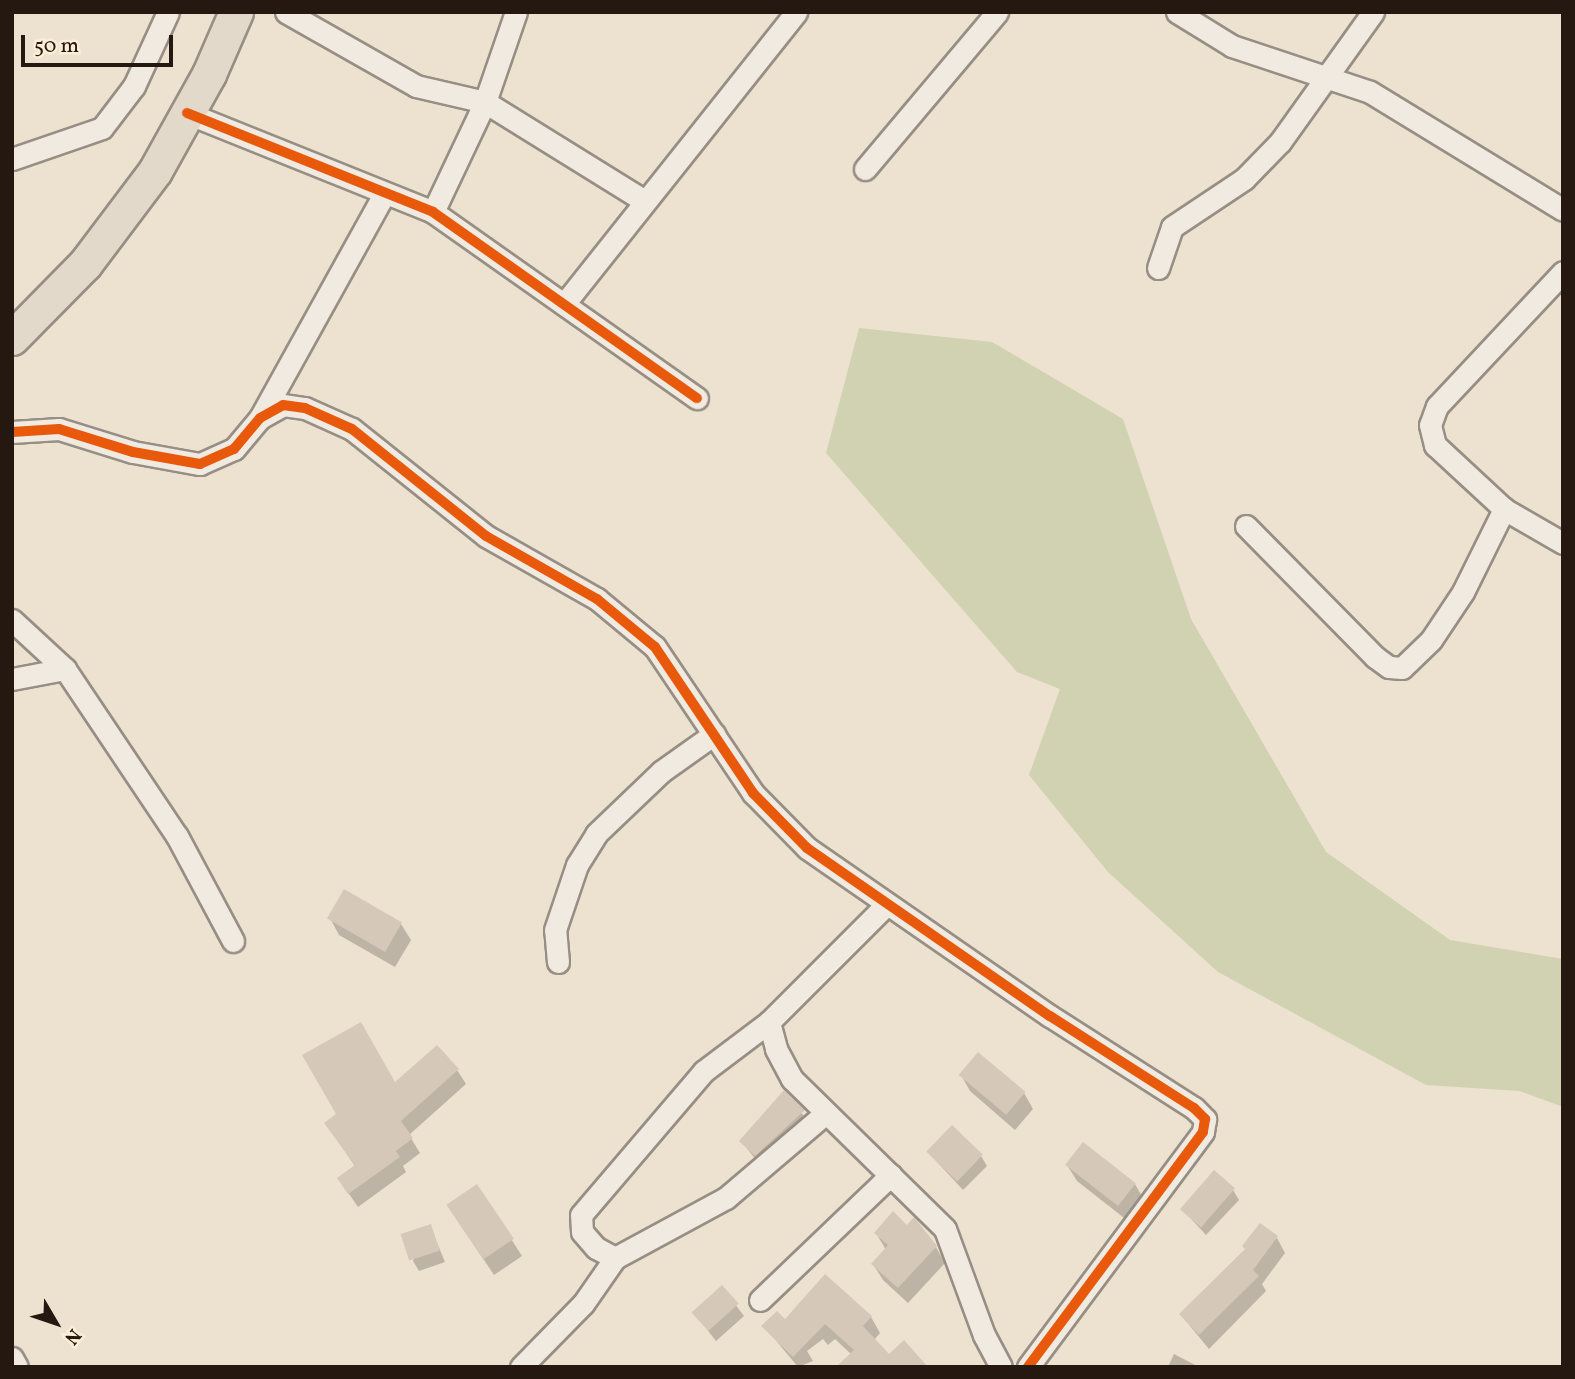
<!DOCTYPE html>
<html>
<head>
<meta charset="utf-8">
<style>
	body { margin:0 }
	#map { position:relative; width:1575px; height:1379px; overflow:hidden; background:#ede1cf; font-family:Vollkorn,serif }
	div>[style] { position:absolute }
	.green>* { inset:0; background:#d0d2b1 }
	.shadow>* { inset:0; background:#0003 }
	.building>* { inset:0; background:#d6c8b8; transform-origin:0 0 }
	.roads { filter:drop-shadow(2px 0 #978e84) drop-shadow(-2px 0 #978e84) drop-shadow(0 2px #978e84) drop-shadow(0 -2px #978e84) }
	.minor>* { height:21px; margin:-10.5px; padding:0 10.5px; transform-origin:10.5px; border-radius:10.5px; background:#f0eae0 }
	.primary>* { height:33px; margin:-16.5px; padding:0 16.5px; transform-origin:16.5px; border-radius:16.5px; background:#e3d9cb }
	.cycleway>* { height:10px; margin:-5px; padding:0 5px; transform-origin:5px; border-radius:5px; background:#e8590c }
	span { translate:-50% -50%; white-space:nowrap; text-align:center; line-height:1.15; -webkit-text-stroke:7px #fcedd7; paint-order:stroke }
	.frame { position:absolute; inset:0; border:14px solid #251811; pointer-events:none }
	.north { position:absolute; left:21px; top:1288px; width:70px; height:70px; -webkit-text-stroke:5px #fcedd7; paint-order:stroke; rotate:129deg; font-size:19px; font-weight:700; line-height:28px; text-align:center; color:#251811 }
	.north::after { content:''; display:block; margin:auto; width:24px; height:32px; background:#251811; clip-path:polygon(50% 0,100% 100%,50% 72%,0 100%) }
	.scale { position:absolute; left:21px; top:35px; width:152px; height:32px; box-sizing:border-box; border:4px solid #251811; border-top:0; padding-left:9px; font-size:21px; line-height:24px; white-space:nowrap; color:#251811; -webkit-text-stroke:5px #fcedd7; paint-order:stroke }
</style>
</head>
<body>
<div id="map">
	<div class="green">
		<div style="clip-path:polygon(859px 328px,992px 342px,1123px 419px,1191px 619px,1326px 852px,1450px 940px,1563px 959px,1563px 1107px,1520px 1091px,1426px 1085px,1218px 972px,1108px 872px,1029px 775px,1060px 689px,1017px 672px,826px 453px)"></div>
	</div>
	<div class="shadow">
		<div style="clip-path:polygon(330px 918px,401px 924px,411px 940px,395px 967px,339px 935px)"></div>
		<div style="clip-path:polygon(457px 1070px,466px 1084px,409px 1135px,420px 1153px,403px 1166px,406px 1172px,358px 1207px,339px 1179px,355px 1166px,326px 1124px,395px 1085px)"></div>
		<div style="clip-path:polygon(961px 1075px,1024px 1093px,1033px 1109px,1015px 1130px,970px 1091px)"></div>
		<div style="clip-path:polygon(785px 1093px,813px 1127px,765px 1171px,741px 1141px)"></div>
		<div style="clip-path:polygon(928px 1152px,981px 1156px,987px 1166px,963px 1190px)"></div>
		<div style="clip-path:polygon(1067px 1165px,1135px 1184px,1144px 1200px,1128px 1221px,1077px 1181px)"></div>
		<div style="clip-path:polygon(477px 1186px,522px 1256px,494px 1275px,458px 1221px)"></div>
		<div style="clip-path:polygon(1233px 1190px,1239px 1200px,1206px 1235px,1181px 1208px)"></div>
		<div style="clip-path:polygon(430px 1226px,445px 1262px,419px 1271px,413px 1261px)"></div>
		<div style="clip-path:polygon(907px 1227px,936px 1247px,945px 1263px,908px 1303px,883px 1280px,873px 1264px,886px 1250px,876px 1233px)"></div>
		<div style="clip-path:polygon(1277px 1238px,1285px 1253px,1262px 1284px,1266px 1291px,1209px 1349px,1181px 1315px)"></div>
		<div style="clip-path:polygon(825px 1276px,871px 1317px,880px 1333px,874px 1340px,888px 1357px,925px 1367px,852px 1355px,835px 1339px,828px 1345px,823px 1339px,807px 1351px,813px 1361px,798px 1367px,764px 1326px,785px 1321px)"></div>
		<div style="clip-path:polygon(722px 1287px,744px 1316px,716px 1341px,694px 1313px)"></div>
		<div style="clip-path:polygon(1174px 1354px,1199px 1367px,1168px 1367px)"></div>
	</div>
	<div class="building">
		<div style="left:344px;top:889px;width:67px;height:34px;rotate:30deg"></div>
		<div style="clip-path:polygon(361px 1022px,395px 1082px,437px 1045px,459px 1069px,401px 1121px,413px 1138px,396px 1151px,400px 1157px,348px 1194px,337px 1178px,355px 1165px,324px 1123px,336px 1114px,302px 1055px)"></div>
		<div style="left:978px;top:1052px;width:62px;height:30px;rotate:40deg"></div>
		<div style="clip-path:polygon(784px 1090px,805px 1110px,755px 1156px,739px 1141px)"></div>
		<div style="left:952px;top:1125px;width:43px;height:37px;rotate:44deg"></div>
		<div style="left:1083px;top:1142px;width:67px;height:29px;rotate:38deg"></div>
		<div style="left:1214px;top:1170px;width:28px;height:52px;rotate:41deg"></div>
		<div style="left:477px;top:1184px;width:66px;height:37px;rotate:56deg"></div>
		<div style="clip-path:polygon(893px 1211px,907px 1225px,914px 1217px,937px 1246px,898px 1288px,871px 1264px,888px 1245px,874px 1233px)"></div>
		<div style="clip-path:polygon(1260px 1223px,1278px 1236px,1253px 1270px,1259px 1276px,1199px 1335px,1179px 1314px,1245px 1249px,1242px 1246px)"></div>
		<div style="left:431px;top:1224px;width:28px;height:32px;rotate:72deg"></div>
		<div style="clip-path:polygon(825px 1274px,872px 1316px,863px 1326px,889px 1354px,904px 1340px,928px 1367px,836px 1367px,854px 1350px,825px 1324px,793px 1357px,761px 1326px,777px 1311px,785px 1319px)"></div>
		<div style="left:722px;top:1285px;width:25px;height:41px;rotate:48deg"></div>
	</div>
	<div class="roads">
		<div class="minor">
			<div style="left:286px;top:12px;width:150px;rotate:29.6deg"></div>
			<div style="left:416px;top:86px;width:71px;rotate:13.1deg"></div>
			<div style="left:485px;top:102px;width:186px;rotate:31.8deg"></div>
			<div style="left:1177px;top:12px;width:65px;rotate:31.7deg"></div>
			<div style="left:1232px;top:46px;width:145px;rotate:18.4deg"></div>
			<div style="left:1370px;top:92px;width:226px;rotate:31.4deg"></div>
			<div style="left:187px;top:113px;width:265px;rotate:21.9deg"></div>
			<div style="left:433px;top:212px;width:323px;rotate:35.2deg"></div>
			<div style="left:12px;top:159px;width:95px;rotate:-19deg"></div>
			<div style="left:102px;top:128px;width:53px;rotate:-52.7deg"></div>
			<div style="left:134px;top:86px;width:81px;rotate:-65.3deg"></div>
			<div style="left:865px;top:169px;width:205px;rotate:-49.9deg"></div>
			<div style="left:433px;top:212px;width:122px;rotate:-64.7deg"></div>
			<div style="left:485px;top:102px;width:95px;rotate:-71deg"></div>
			<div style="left:1158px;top:268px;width:43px;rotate:-71.1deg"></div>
			<div style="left:1172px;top:227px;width:87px;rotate:-33.7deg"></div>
			<div style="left:1244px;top:179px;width:52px;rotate:-45.8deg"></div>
			<div style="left:1280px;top:142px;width:160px;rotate:-54.4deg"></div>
			<div style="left:1563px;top:272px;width:184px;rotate:133.2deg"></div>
			<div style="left:1437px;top:406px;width:20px;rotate:110deg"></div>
			<div style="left:1430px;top:425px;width:21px;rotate:76deg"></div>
			<div style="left:1435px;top:445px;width:94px;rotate:42.8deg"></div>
			<div style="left:1504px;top:509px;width:68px;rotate:30deg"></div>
			<div style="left:564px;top:304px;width:373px;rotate:-51.5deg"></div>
			<div style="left:260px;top:418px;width:256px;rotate:-61deg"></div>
			<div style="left:12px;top:432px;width:47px;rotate:-3.7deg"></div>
			<div style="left:59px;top:429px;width:77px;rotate:17.3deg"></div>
			<div style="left:133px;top:452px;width:68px;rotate:10.2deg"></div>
			<div style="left:200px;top:464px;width:37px;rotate:-24deg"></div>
			<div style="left:234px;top:449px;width:40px;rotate:-50deg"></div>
			<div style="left:260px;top:418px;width:26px;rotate:-29deg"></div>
			<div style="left:283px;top:405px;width:22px;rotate:8deg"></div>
			<div style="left:305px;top:408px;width:51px;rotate:24.1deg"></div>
			<div style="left:352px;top:429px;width:171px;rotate:38.6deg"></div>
			<div style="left:486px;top:536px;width:128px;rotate:29.6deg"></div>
			<div style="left:597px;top:599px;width:75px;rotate:39.6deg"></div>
			<div style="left:655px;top:647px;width:176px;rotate:56.1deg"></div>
			<div style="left:753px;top:793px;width:77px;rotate:45.5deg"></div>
			<div style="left:807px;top:848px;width:295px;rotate:34.7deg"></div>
			<div style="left:1050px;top:1016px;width:171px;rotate:32.6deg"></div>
			<div style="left:1194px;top:1108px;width:16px;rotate:45deg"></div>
			<div style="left:1205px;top:1119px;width:13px;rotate:99deg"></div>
			<div style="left:1203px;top:1132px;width:293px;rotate:126.7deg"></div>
			<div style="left:1246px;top:526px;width:184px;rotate:45.4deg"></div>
			<div style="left:1375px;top:657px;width:17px;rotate:36deg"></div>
			<div style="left:1389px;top:667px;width:13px;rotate:4deg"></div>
			<div style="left:1402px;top:668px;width:40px;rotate:-44deg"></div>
			<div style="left:1431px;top:640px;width:58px;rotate:-56.3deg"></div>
			<div style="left:1463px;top:592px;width:93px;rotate:-63.7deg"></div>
			<div style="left:12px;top:620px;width:72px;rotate:42.8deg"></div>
			<div style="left:65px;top:669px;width:201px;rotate:56.2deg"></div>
			<div style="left:177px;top:836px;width:119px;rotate:61.9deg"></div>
			<div style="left:12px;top:679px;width:54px;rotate:-10.7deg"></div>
			<div style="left:886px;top:905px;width:165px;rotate:135deg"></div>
			<div style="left:769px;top:1022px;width:28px;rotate:75deg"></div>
			<div style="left:776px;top:1049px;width:34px;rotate:62deg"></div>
			<div style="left:792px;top:1079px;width:214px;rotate:44.4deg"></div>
			<div style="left:945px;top:1229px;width:113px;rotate:69.8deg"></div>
			<div style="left:984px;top:1335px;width:36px;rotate:62deg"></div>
			<div style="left:558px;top:962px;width:32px;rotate:-95deg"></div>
			<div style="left:555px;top:930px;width:69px;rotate:-71.3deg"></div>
			<div style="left:577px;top:865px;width:36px;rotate:-58deg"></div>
			<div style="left:596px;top:834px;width:91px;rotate:-43.7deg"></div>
			<div style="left:662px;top:771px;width:64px;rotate:-35.4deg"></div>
			<div style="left:615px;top:1258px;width:21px;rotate:-152deg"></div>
			<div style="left:596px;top:1248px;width:21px;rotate:-131deg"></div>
			<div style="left:582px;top:1232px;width:17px;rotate:-93deg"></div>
			<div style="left:581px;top:1215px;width:189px;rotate:-49.5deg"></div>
			<div style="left:704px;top:1071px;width:81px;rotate:-37deg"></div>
			<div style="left:760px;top:1300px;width:181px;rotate:-43.7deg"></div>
			<div style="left:12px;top:1358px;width:10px;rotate:61deg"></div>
			<div style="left:521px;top:1367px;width:88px;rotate:-45.5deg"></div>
			<div style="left:583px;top:1304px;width:56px;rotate:-55.2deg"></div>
			<div style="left:615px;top:1258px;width:126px;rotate:-28.4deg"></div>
			<div style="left:726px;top:1198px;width:131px;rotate:-40.4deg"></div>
		</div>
		<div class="primary">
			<div style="left:12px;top:338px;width:104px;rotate:-45.4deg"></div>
			<div style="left:85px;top:264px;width:116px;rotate:-53deg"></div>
			<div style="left:155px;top:171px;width:111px;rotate:-60.9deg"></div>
			<div style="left:209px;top:74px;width:68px;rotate:-66.5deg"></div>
		</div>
	</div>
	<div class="cycleway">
		<div style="left:187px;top:113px;width:265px;rotate:21.9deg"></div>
		<div style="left:433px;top:212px;width:323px;rotate:35.2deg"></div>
		<div style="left:12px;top:432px;width:47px;rotate:-3.7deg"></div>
		<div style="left:59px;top:429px;width:77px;rotate:17.3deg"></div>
		<div style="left:133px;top:452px;width:68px;rotate:10.2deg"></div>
		<div style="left:200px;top:464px;width:37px;rotate:-24deg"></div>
		<div style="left:234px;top:449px;width:40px;rotate:-50deg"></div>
		<div style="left:260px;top:418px;width:26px;rotate:-29deg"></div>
		<div style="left:283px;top:405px;width:22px;rotate:8deg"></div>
		<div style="left:305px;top:408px;width:51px;rotate:24.1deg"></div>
		<div style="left:352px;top:429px;width:171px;rotate:38.6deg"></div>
		<div style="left:486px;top:536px;width:128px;rotate:29.6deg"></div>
		<div style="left:597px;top:599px;width:75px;rotate:39.6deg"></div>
		<div style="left:655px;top:647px;width:176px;rotate:56.1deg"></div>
		<div style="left:753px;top:793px;width:77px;rotate:45.5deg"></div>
		<div style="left:807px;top:848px;width:295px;rotate:34.7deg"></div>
		<div style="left:1050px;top:1016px;width:171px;rotate:32.6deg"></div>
		<div style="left:1194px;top:1108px;width:16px;rotate:45deg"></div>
		<div style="left:1205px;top:1119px;width:13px;rotate:99deg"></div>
		<div style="left:1203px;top:1132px;width:293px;rotate:126.7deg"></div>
	</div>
	<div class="frame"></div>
	<div class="north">N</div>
	<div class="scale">50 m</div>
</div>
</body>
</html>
